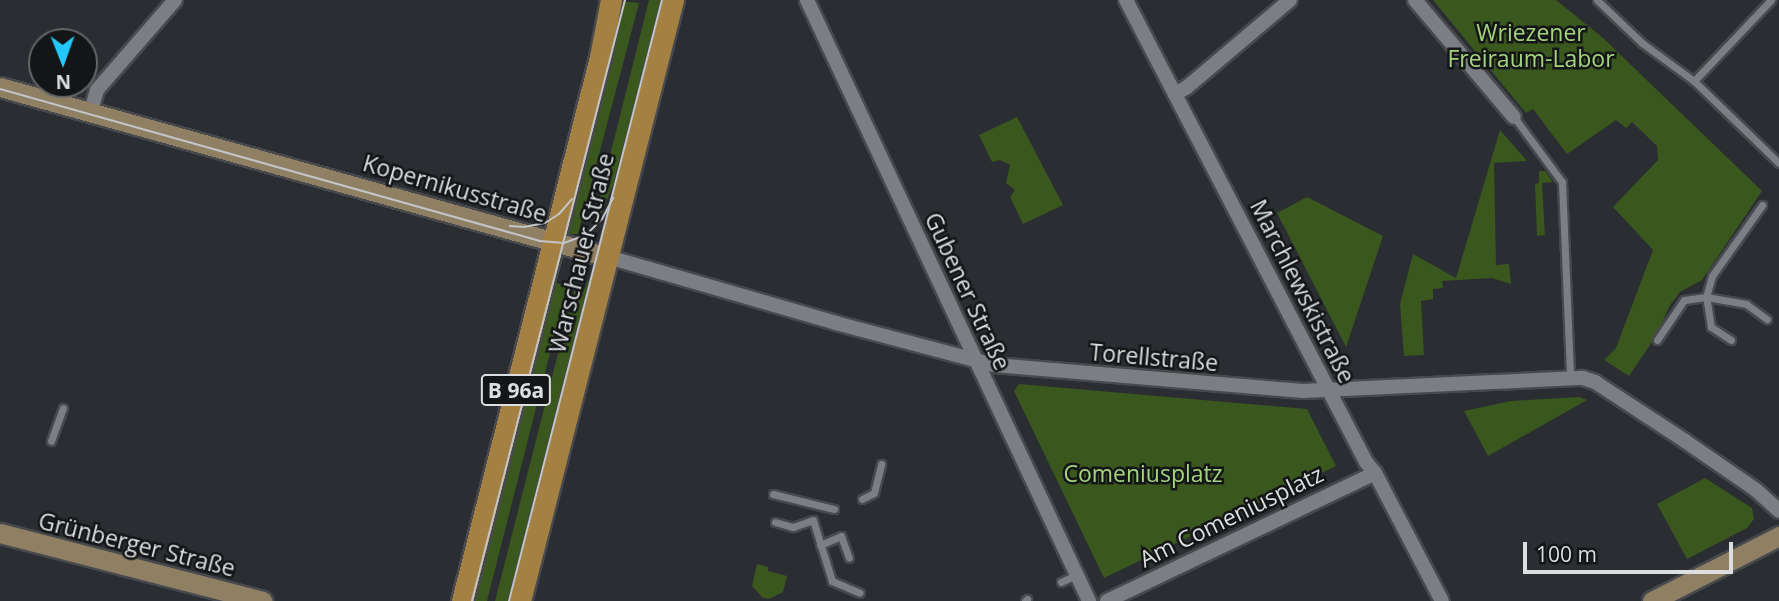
<!DOCTYPE html>
<html>
<head>
<meta charset="utf-8">
<style>
	body { margin:0 }
	#map { position:relative; width:1779px; height:601px; overflow:hidden; background:#2a2d31; font-family:"Open Sans",sans-serif }
	div>[style] { position:absolute }
	.green>* { inset:0; background:#3a571e }
	.roads { filter:drop-shadow(2px 0 #47494d) drop-shadow(-2px 0 #47494d) drop-shadow(0 2px #47494d) drop-shadow(0 -2px #47494d) }
	.lane>* { height:7px; margin:-3.5px; padding:0 3.5px; transform-origin:3.5px; border-radius:3.5px; background:#7b7e83 }
	.street>* { height:14px; margin:-7px; padding:0 7px; transform-origin:7px; border-radius:7px; background:#7b7e83 }
	.secondary>* { height:19px; margin:-9.5px; padding:0 9.5px; transform-origin:9.5px; border-radius:9.5px; background:#8f7f63 }
	.primary>* { height:21px; margin:-10.5px; padding:0 10.5px; transform-origin:10.5px; border-radius:10.5px; background:#a48043 }
	.tram>* { height:2px; margin:-1px; padding:0 1px; transform-origin:1px; border-radius:1px; background:#c3c5c8 }
	span { translate:-50% -50%; white-space:nowrap; text-align:center; line-height:1.15; -webkit-text-stroke:5px #141517; paint-order:stroke }
	.shield-label span { padding:2px 5px; background:#141517; border:2px solid; border-radius:5px; -webkit-text-stroke-width:0 }
	.shield-label { font-size:21px; color:#dcdee0; font-weight:700 }
	.park-label { font-size:23px; color:#a4d37e }
	.street-label { font-size:23px; color:#dcdee0 }
	.north { position:absolute; left:28px; top:28px; width:70px; height:70px; box-sizing:border-box; background:#141517; border:2px solid #646567; border-radius:50%; rotate:179deg; font-size:19px; font-weight:700; line-height:28px; text-align:center; color:#dcdee0 }
	.north::after { content:''; display:block; margin:auto; width:24px; height:32px; background:#23c9fe; clip-path:polygon(50% 0,100% 100%,50% 72%,0 100%) }
	.scale { position:absolute; left:1523px; top:542px; width:210px; height:32px; box-sizing:border-box; border:4px solid #dcdee0; border-top:0; padding-left:9px; font-size:21px; line-height:24px; white-space:nowrap; color:#dcdee0; -webkit-text-stroke:5px #141517; paint-order:stroke }
</style>
</head>
<body>
<div id="map">
	<div class="green">
		<div style="clip-path:polygon(649px 0,662px 0,613px 185px,601px 214px,593px 223px)"></div>
		<div style="clip-path:polygon(1433px 0,1556px 0,1603px 38px,1762px 191px,1702px 280px,1680px 292px,1670px 305px,1656px 336px,1629px 376px,1604px 360px,1616px 348px,1653px 250px,1613px 207px,1658px 160px,1657px 146px,1632px 122px,1626px 128px,1616px 120px,1567px 154px,1533px 109px,1526px 113px)"></div>
		<div style="clip-path:polygon(620px 1px,639px 3px,578px 234px,571px 234px,564px 232px)"></div>
		<div style="clip-path:polygon(1017px 117px,1063px 205px,1023px 224px,1010px 197px,1015px 190px,1006px 183px,1010px 165px,1000px 160px,992px 162px,979px 135px)"></div>
		<div style="clip-path:polygon(1500px 130px,1527px 161px,1494px 163px,1496px 265px,1509px 264px,1511px 284px,1492px 278px,1442px 281px,1443px 288px,1433px 289px,1433px 299px,1421px 301px,1424px 355px,1404px 356px,1400px 304px,1413px 254px,1456px 278px)"></div>
		<div style="clip-path:polygon(1539px 171px,1545px 171px,1553px 182px,1542px 183px,1545px 235px,1537px 236px,1535px 184px,1539px 183px)"></div>
		<div style="clip-path:polygon(1307px 197px,1383px 236px,1346px 347px,1277px 213px)"></div>
		<div style="clip-path:polygon(553px 272px,559px 272px,556px 283px,567px 286px,487px 601px,471px 601px)"></div>
		<div style="clip-path:polygon(588px 280px,593px 281px,511px 601px,495px 601px,575px 287px,584px 290px)"></div>
		<div style="clip-path:polygon(1019px 384px,1307px 409px,1336px 466px,1104px 578px,1014px 391px)"></div>
		<div style="clip-path:polygon(1579px 397px,1587px 400px,1488px 456px,1464px 411px,1511px 401px)"></div>
		<div style="clip-path:polygon(1705px 478px,1752px 508px,1754px 519px,1747px 528px,1687px 559px,1657px 504px)"></div>
		<div style="clip-path:polygon(757px 564px,768px 567px,768px 571px,787px 576px,783px 592px,769px 599px,763px 598px,752px 586px)"></div>
	</div>
	<div class="roads">
		<div class="lane">
			<div style="left:1597px;top:0;width:62px;rotate:43.7deg"></div>
			<div style="left:1642px;top:43px;width:64px;rotate:36.2deg"></div>
			<div style="left:1694px;top:81px;width:118px;rotate:44deg"></div>
			<div style="left:1694px;top:81px;width:112px;rotate:-46.5deg"></div>
			<div style="left:1514px;top:117px;width:81px;rotate:53.6deg"></div>
			<div style="left:1562px;top:182px;width:194px;rotate:87.6deg"></div>
			<div style="left:1657px;top:340px;width:48px;rotate:-56deg"></div>
			<div style="left:1684px;top:300px;width:22px;rotate:-8deg"></div>
			<div style="left:1706px;top:297px;width:22px;rotate:-74deg"></div>
			<div style="left:1712px;top:276px;width:87px;rotate:-54.8deg"></div>
			<div style="left:1731px;top:340px;width:24px;rotate:-147deg"></div>
			<div style="left:1711px;top:327px;width:30px;rotate:-99deg"></div>
			<div style="left:1706px;top:297px;width:41px;rotate:9.9deg"></div>
			<div style="left:1746px;top:304px;width:26px;rotate:36deg"></div>
			<div style="left:51px;top:441px;width:35px;rotate:-70deg"></div>
			<div style="left:773px;top:494px;width:63px;rotate:13.8deg"></div>
			<div style="left:862px;top:499px;width:13px;rotate:-27deg"></div>
			<div style="left:874px;top:493px;width:30px;rotate:-76deg"></div>
			<div style="left:775px;top:522px;width:19px;rotate:16deg"></div>
			<div style="left:793px;top:527px;width:21px;rotate:-19deg"></div>
			<div style="left:813px;top:520px;width:64px;rotate:72.7deg"></div>
			<div style="left:832px;top:581px;width:30px;rotate:23deg"></div>
			<div style="left:820px;top:545px;width:23px;rotate:-23deg"></div>
			<div style="left:841px;top:536px;width:23px;rotate:70deg"></div>
			<div style="left:1061px;top:582px;width:17px;rotate:-25deg"></div>
			<div style="left:1025px;top:601px;width:3px;rotate:-45deg"></div>
		</div>
		<div class="street">
			<div style="left:807px;top:0;width:664px;rotate:64.86deg"></div>
			<div style="left:1126px;top:0;width:521px;rotate:62.55deg"></div>
			<div style="left:1366px;top:462px;width:14px;rotate:51deg"></div>
			<div style="left:1375px;top:473px;width:144px;rotate:62.4deg"></div>
			<div style="left:1415px;top:0;width:153px;rotate:49.8deg"></div>
			<div style="left:1175px;top:94px;width:13px;rotate:-29deg"></div>
			<div style="left:1186px;top:88px;width:136px;rotate:-40.2deg"></div>
			<div style="left:91px;top:111px;width:22px;rotate:-74deg"></div>
			<div style="left:97px;top:90px;width:119px;rotate:-49.1deg"></div>
			<div style="left:608px;top:257px;width:237px;rotate:16.1deg"></div>
			<div style="left:836px;top:323px;width:163px;rotate:14.9deg"></div>
			<div style="left:994px;top:365px;width:310px;rotate:4.8deg"></div>
			<div style="left:1303px;top:391px;width:280px;rotate:-2.7deg"></div>
			<div style="left:1583px;top:378px;width:13px;rotate:18deg"></div>
			<div style="left:1595px;top:382px;width:108px;rotate:33.2deg"></div>
			<div style="left:1685px;top:441px;width:86px;rotate:34.6deg"></div>
			<div style="left:1756px;top:490px;width:31px;rotate:42deg"></div>
			<div style="left:1107px;top:601px;width:297px;rotate:-25.5deg"></div>
		</div>
		<div class="secondary">
			<div style="left:0;top:87px;width:631px;rotate:15.62deg"></div>
			<div style="left:0;top:533px;width:271px;rotate:14.5deg"></div>
			<div style="left:1652px;top:601px;width:143px;rotate:-27.1deg"></div>
		</div>
		<div class="primary">
			<div style="left:462px;top:601px;width:561px;rotate:-75.77deg"></div>
			<div style="left:600px;top:57px;width:58px;rotate:-79.1deg"></div>
			<div style="left:520px;top:601px;width:620px;rotate:-75.72deg"></div>
		</div>
	</div>
	<div class="tram">
		<div style="left:0;top:89px;width:561px;rotate:15.72deg"></div>
		<div style="left:540px;top:241px;width:24px;rotate:5deg"></div>
		<div style="left:564px;top:243px;width:23px;rotate:-20deg"></div>
		<div style="left:586px;top:235px;width:23px;rotate:-45deg"></div>
		<div style="left:602px;top:219px;width:24px;rotate:-62deg"></div>
		<div style="left:510px;top:226px;width:14px;rotate:4deg"></div>
		<div style="left:524px;top:227px;width:21px;rotate:-11deg"></div>
		<div style="left:545px;top:223px;width:17px;rotate:-33deg"></div>
		<div style="left:559px;top:214px;width:20px;rotate:-49deg"></div>
		<div style="left:472px;top:601px;width:620px;rotate:-75.72deg"></div>
		<div style="left:509px;top:601px;width:620px;rotate:-75.72deg"></div>
	</div>
	<div class="shield-label">
		<span style="left:516px;top:390px">B 96a</span>
	</div>
	<div class="park-label">
		<span style="left:1531px;top:45px">Wriezener<br>Freiraum-Labor</span>
		<span style="left:1143px;top:473px">Comeniusplatz</span>
	</div>
	<div class="street-label">
		<span style="left:455px;top:188px;rotate:16deg">Kopernikusstraße</span>
		<span style="left:581px;top:253px;rotate:-76deg">Warschauer Straße</span>
		<span style="left:968px;top:291px;rotate:65deg">Gubener Straße</span>
		<span style="left:1303px;top:291px;rotate:63deg">Marchlewskistraße</span>
		<span style="left:1154px;top:357px;rotate:5deg">Torellstraße</span>
		<span style="left:1231px;top:516px;rotate:-26deg">Am Comeniusplatz</span>
		<span style="left:137px;top:544px;rotate:14deg">Grünberger Straße</span>
	</div>
	<div class="north">N</div>
	<div class="scale">100 m</div>
</div>
</body>
</html>
